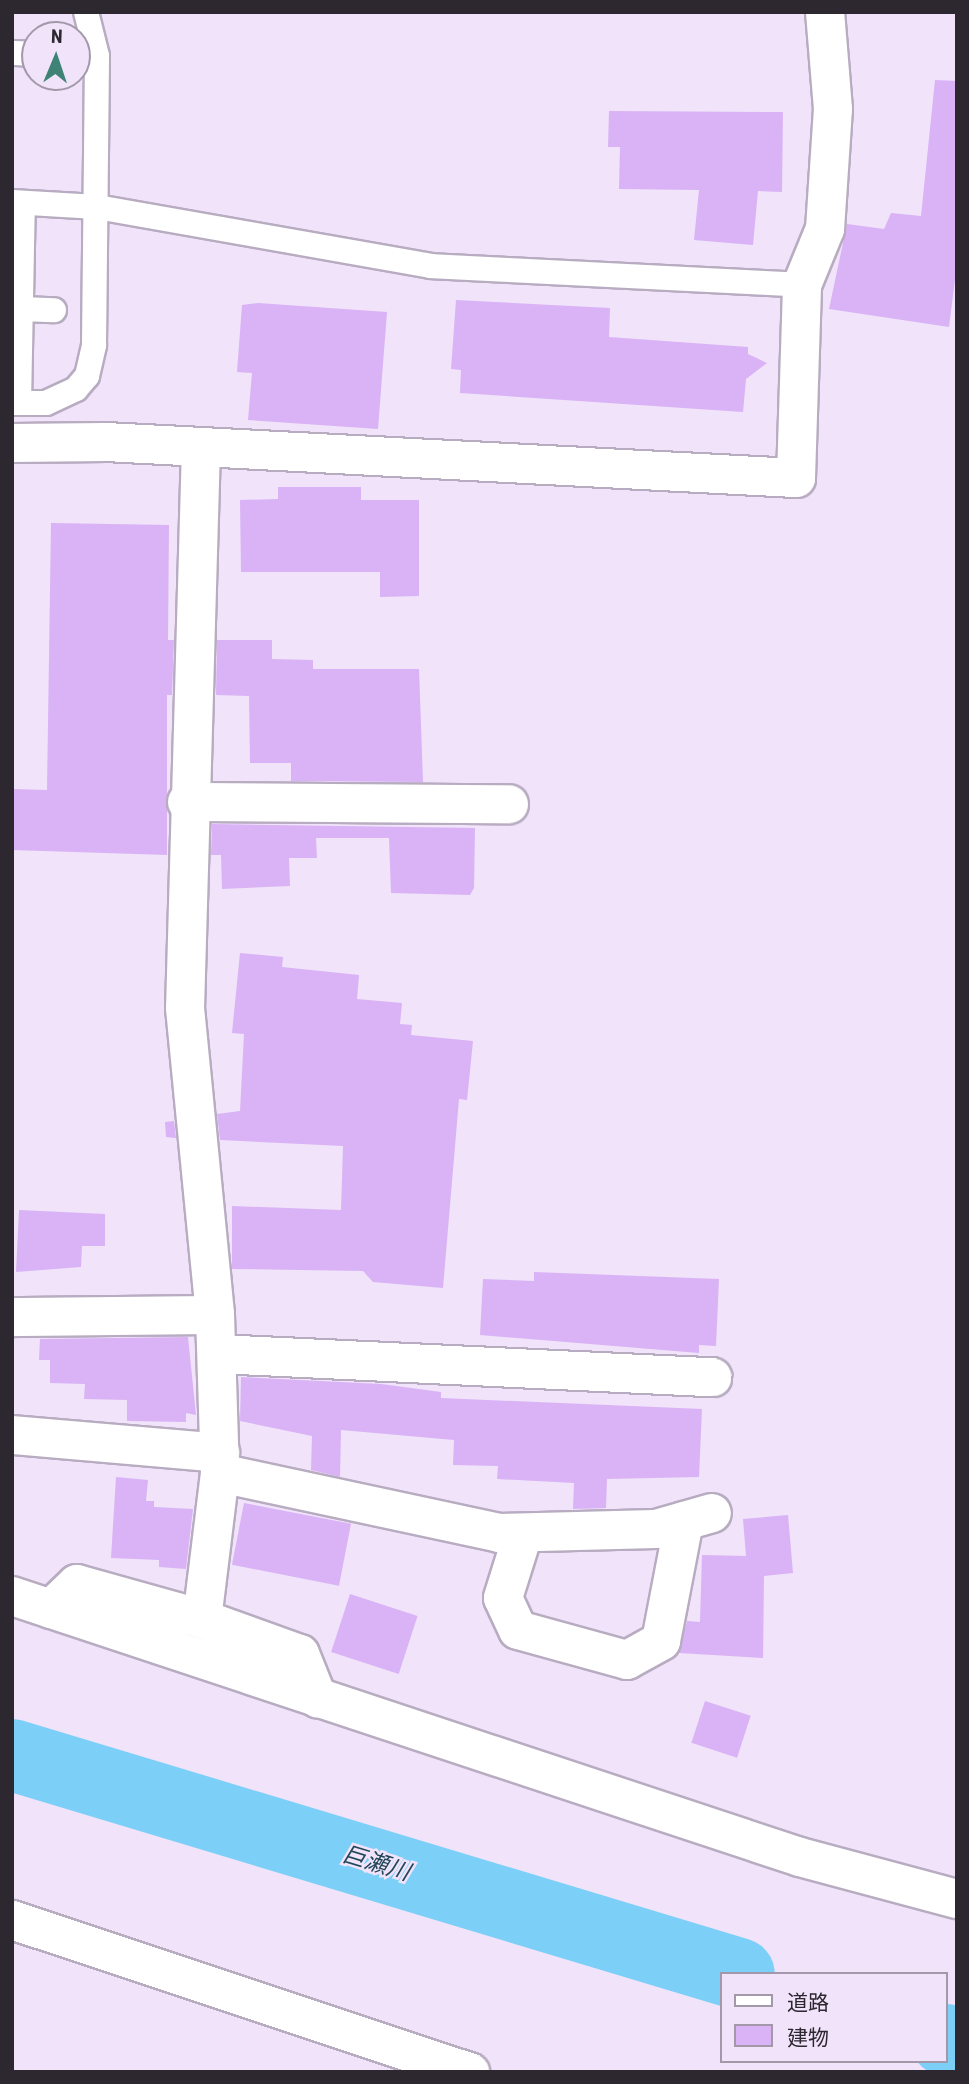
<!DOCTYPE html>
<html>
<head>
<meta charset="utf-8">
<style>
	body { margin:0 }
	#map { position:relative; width:969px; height:2084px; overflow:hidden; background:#f0e3fa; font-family:"Roboto Condensed","Noto Sans JP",sans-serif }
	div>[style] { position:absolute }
	.river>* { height:72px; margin:-36px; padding:0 36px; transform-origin:36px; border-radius:36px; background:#7ccff7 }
	.building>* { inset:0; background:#d9b3f5; transform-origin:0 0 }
	.roads { filter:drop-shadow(2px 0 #b8acc1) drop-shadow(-2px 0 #b8acc1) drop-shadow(0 2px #b8acc1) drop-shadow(0 -2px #b8acc1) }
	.service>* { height:24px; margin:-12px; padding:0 12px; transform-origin:12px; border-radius:12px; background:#fff }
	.minor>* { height:38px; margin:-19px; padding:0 19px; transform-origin:19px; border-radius:19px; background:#fff }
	span { translate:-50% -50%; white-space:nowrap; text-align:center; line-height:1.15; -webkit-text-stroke:5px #f0e3fa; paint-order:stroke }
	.water-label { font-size:23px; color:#224758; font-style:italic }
	.frame { position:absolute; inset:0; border:14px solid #2d2830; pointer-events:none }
	.legend { position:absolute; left:720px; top:1972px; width:228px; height:91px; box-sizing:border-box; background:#f0e3fa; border:2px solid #a298a9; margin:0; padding:9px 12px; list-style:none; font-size:21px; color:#2d2830 }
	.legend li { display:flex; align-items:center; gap:14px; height:35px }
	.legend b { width:35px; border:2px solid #a298a9 }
	.north { position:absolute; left:21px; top:21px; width:70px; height:70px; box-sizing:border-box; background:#f0e3fa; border:2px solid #a298a9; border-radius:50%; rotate:2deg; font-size:19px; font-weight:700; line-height:28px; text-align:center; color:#2d2830 }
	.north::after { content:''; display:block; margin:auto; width:24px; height:32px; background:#3f8377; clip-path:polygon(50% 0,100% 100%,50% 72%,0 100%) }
</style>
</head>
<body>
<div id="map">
	<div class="river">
		<div style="left:12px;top:1755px;width:759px;rotate:16.76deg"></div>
		<div style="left:946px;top:2040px;width:12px;rotate:20deg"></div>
	</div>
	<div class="building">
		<div style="clip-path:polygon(935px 80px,957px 81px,957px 264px,949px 327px,829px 309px,847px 224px,884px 229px,891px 213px,921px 216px)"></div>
		<div style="clip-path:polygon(609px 111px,783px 112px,782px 192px,758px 191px,753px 245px,694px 240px,699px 190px,619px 189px,620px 147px,608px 147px)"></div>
		<div style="clip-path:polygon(456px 300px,610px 308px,609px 337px,748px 347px,748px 354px,767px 363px,746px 379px,743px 412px,460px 393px,461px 370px,451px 369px)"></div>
		<div style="clip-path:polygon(258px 303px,387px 312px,378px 429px,248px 420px,252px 373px,237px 372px,242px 305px)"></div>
		<div style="clip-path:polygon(278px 487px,361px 487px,361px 500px,419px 500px,419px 596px,380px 597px,380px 572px,241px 572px,240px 500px,278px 499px)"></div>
		<div style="clip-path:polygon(51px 523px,169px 525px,168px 640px,174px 640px,172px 695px,167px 695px,167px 855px,12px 850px,12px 789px,47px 790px)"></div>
		<div style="clip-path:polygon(217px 640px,272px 640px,272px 659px,313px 660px,313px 669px,419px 669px,423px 782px,291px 781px,291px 763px,250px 763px,249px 696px,216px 695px)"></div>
		<div style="clip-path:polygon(212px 824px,475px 828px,474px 888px,470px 895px,391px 893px,389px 838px,316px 838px,317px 858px,289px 858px,290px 886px,222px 889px,221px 855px,211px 855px)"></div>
		<div style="clip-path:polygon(240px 953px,283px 957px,282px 967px,359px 975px,357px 999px,402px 1003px,400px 1024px,412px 1025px,411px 1035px,473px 1041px,467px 1100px,459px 1099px,443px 1288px,373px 1282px,363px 1271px,232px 1269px,232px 1206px,341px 1210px,343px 1146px,220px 1140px,217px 1114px,240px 1111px,244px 1034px,232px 1033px)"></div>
		<div style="clip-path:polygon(174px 1121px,176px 1138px,166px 1137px,165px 1122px)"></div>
		<div style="clip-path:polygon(19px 1210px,105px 1214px,105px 1246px,82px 1246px,81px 1267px,16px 1272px)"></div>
		<div style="clip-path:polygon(534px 1272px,719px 1279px,716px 1346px,699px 1345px,699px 1353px,480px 1335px,483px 1279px,534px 1281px)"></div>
		<div style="clip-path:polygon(188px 1337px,196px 1415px,186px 1413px,186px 1422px,127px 1421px,127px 1400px,84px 1399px,85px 1384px,50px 1383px,50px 1360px,39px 1360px,40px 1339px)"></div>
		<div style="clip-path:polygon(241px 1377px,381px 1384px,441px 1392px,441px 1398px,702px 1409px,699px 1477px,607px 1479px,606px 1508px,573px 1509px,574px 1483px,497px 1479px,498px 1466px,453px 1465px,454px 1440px,341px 1430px,340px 1477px,311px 1470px,312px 1436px,240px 1421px)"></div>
		<div style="clip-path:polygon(116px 1477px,148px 1480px,146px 1501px,154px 1501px,154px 1507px,193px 1509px,186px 1569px,159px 1567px,159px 1560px,111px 1558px)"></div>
		<div style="left:244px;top:1503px;width:109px;height:63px;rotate:11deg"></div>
		<div style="clip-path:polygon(788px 1515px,793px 1573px,764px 1576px,763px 1658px,679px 1653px,687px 1621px,700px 1622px,702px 1555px,746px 1556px,743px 1519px)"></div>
		<div style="left:350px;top:1594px;width:71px;height:61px;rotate:18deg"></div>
		<div style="left:705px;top:1701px;width:48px;height:44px;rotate:18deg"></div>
	</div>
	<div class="roads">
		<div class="service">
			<div style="left:12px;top:53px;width:23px;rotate:2deg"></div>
			<div style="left:12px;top:202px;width:85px;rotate:3.4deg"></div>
			<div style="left:97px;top:207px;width:339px;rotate:10deg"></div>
			<div style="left:431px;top:266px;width:371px;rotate:2.9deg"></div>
			<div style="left:21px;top:309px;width:33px;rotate:2deg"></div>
			<div style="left:12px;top:403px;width:34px"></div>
			<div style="left:46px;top:403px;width:33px;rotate:-25deg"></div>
			<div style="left:76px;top:389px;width:17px;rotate:-50deg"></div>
			<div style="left:87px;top:376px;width:32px;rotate:-77deg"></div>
			<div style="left:94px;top:345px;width:289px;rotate:-89.4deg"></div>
			<div style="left:97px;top:56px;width:45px;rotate:-104deg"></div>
			<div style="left:19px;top:403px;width:200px;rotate:-88.9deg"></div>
		</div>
		<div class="minor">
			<div style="left:12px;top:443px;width:94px;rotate:-0.6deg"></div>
			<div style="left:106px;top:442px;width:691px;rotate:2.99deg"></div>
			<div style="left:796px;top:478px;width:193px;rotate:-88.2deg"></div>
			<div style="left:802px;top:285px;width:61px;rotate:-67.7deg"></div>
			<div style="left:825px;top:229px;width:120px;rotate:-86.2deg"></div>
			<div style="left:833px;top:109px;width:97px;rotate:-94.7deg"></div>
			<div style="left:201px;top:447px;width:561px;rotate:91.63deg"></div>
			<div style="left:185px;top:1008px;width:308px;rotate:84.4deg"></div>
			<div style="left:215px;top:1315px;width:158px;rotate:88.2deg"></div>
			<div style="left:220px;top:1473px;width:147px;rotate:97deg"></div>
			<div style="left:202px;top:1619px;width:104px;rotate:19.7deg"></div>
			<div style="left:300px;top:1654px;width:48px;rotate:68.2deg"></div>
			<div style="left:187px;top:802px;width:322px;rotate:0.4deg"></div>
			<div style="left:12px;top:1317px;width:203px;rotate:-0.6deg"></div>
			<div style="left:218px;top:1354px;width:495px;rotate:2.7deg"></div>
			<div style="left:12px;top:1435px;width:209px;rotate:4.9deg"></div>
			<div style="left:220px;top:1473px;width:285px;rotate:12.1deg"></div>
			<div style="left:499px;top:1533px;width:157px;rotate:-1.5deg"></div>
			<div style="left:656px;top:1529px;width:58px;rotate:-15.9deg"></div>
			<div style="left:523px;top:1534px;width:67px;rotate:107.4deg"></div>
			<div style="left:503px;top:1598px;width:35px;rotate:65deg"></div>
			<div style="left:518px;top:1630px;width:113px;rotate:15.4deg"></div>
			<div style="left:627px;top:1660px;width:39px;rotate:-29deg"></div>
			<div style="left:661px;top:1641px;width:122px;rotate:-79.1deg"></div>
			<div style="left:12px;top:1596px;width:830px;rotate:18.33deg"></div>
			<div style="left:800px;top:1857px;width:163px;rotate:15deg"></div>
			<div style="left:51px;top:1609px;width:36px;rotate:-44deg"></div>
			<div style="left:77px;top:1584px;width:130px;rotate:15.6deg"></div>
			<div style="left:12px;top:1920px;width:483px;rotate:18.4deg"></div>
		</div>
	</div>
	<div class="water-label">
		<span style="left:376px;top:1864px;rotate:17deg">巨瀬川</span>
	</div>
	<div class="frame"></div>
	<ul class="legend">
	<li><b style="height:9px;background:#fff"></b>道路</li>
	<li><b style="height:19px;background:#d9b3f5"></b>建物</li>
	</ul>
	<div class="north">N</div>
</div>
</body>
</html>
